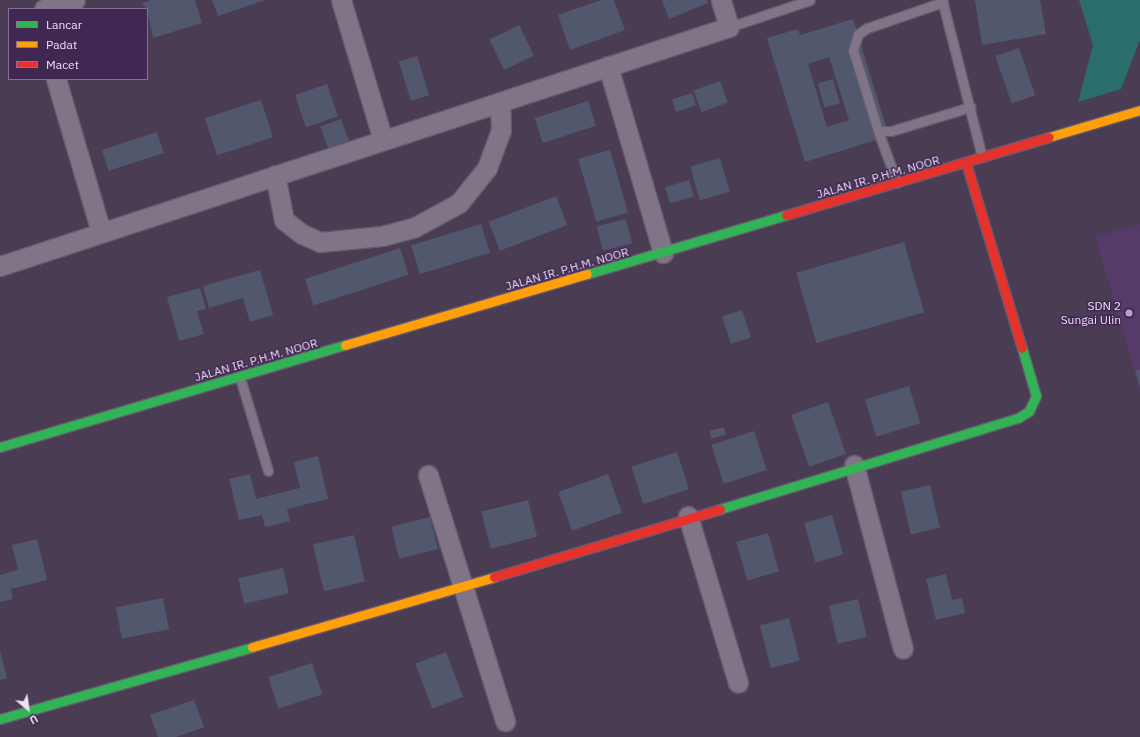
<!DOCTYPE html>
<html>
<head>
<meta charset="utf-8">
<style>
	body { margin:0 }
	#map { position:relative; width:1140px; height:737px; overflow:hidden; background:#4a3d53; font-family:"IBM Plex Sans",sans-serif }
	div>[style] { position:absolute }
	.built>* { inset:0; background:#563a69 }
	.water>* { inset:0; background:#2a6d6c }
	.building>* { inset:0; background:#51576d; transform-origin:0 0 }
	.roads { filter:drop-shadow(1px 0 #665a6e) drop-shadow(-1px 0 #665a6e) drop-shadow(0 1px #665a6e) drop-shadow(0 -1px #665a6e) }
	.lane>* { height:9px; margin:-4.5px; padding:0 4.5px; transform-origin:4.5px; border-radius:4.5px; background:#807587 }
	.street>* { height:19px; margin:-9.5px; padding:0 9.5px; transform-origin:9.5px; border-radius:9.5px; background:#807587 }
	.fast>* { height:9px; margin:-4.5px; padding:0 4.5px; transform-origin:4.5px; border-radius:4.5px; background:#30b455 }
	.slow>* { height:9px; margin:-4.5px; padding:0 4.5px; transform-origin:4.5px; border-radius:4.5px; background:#ff9f0a }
	.jam>* { height:9px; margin:-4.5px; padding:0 4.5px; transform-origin:4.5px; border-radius:4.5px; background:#e5322d }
	.dots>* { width:11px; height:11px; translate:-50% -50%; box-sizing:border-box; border:2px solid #412852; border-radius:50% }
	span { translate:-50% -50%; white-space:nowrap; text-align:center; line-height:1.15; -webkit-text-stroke:3px #412852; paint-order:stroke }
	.street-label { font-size:12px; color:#efe0fa }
	.poi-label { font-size:12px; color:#efe0fa }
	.right { translate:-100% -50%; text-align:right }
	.legend { position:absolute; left:8px; top:8px; width:140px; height:72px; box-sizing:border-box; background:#412852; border:1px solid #877295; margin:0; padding:5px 7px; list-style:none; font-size:12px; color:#efe0fa }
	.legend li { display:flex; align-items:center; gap:8px; height:20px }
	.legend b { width:20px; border:1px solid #877295 }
	.north { position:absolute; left:8px; top:689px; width:40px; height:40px; -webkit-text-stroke:3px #412852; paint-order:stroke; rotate:151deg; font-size:11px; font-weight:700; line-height:16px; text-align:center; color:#efe0fa }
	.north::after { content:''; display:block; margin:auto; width:14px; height:18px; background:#efe0fa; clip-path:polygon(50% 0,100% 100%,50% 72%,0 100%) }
</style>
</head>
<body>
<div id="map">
	<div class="built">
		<div style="clip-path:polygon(1140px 224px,1140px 390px,1095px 237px)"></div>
	</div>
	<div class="water">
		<div style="clip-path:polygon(1079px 0,1140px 0,1140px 40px,1121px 89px,1078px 102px,1093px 45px)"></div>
	</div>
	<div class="building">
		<div style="clip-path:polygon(151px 0,195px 0,202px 23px,153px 38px,147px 9px,142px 3px)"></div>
		<div style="clip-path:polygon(212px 0,265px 0,218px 16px)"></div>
		<div style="clip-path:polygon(601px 0,614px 0,625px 30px,570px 50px,558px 15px)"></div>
		<div style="clip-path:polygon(662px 0,707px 0,708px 3px,669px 19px)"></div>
		<div style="clip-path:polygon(975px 0,1040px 0,1046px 34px,982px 45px)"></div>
		<div style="clip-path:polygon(evenodd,853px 19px,889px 136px,805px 162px,767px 38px,798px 29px,800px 35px,853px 19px,829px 57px,849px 120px,827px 127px,808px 64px,829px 57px)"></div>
		<div style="left:519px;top:25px;width:34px;height:33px;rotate:64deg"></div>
		<div style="left:1019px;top:48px;width:50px;height:25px;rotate:71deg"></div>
		<div style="left:417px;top:56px;width:41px;height:19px;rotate:73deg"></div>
		<div style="left:833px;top:79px;width:25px;height:16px;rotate:74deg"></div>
		<div style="left:720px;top:81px;width:23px;height:28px;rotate:70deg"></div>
		<div style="left:327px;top:84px;width:34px;height:34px;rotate:71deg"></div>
		<div style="left:692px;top:93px;width:13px;height:21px;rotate:72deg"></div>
		<div style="left:261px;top:100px;width:39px;height:59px;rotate:72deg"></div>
		<div style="left:588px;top:101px;width:26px;height:56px;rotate:72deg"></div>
		<div style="left:341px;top:119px;width:23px;height:22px;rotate:70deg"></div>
		<div style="left:157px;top:132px;width:22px;height:58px;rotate:72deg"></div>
		<div style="left:610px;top:150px;width:65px;height:33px;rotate:74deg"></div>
		<div style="left:720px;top:158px;width:35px;height:31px;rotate:74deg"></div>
		<div style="left:689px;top:180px;width:17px;height:25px;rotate:73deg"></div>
		<div style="left:556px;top:196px;width:31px;height:72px;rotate:69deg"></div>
		<div style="left:626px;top:219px;width:25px;height:30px;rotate:76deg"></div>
		<div style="left:481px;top:224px;width:30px;height:73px;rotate:73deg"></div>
		<div style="left:904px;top:242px;width:73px;height:112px;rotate:74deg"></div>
		<div style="left:400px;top:248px;width:28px;height:100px;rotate:72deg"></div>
		<div style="clip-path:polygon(260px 270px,273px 315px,250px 322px,243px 298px,209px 308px,203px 286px)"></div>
		<div style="clip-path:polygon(200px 288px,206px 309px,197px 311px,204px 334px,179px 341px,167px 297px)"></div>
		<div style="left:742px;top:310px;width:29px;height:21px;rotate:72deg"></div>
		<div style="clip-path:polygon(1140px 369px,1140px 387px,1135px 371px)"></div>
		<div style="left:909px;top:386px;width:39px;height:46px;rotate:73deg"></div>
		<div style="left:828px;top:402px;width:55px;height:39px;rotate:71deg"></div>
		<div style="left:724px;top:427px;width:8px;height:15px;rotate:76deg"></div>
		<div style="left:754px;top:431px;width:41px;height:45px;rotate:72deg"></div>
		<div style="left:677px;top:452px;width:39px;height:48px;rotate:72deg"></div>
		<div style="clip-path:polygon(318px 456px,328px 499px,287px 509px,290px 521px,265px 527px,262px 515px,239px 520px,229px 479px,250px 474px,256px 499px,300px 488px,294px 462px)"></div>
		<div style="left:608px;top:474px;width:41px;height:53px;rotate:70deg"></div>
		<div style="left:930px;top:485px;width:44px;height:30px;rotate:77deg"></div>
		<div style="left:528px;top:500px;width:38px;height:48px;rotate:76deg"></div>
		<div style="left:832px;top:515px;width:41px;height:29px;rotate:74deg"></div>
		<div style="left:430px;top:517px;width:33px;height:40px;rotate:76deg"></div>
		<div style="left:768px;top:533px;width:40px;height:33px;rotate:74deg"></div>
		<div style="left:354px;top:535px;width:48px;height:42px;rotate:77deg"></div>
		<div style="clip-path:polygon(37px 539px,47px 580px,11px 589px,13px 599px,0 602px,0 575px,18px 570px,12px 545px)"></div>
		<div style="left:283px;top:568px;width:26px;height:46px;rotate:77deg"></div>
		<div style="clip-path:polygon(946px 574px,952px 600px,962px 598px,965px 613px,936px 620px,926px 579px)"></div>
		<div style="left:163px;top:598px;width:32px;height:48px;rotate:79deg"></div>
		<div style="left:858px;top:599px;width:39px;height:30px;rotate:77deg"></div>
		<div style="left:789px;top:618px;width:44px;height:30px;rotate:76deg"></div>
		<div style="clip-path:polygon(0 650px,7px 678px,0 680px)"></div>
		<div style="left:446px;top:652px;width:48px;height:33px;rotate:69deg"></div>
		<div style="left:312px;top:663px;width:33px;height:46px;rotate:72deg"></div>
		<div style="clip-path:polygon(194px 700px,204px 727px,176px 737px,158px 737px,150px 715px)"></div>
	</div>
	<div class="roads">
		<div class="lane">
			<div style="left:942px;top:0;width:162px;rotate:75.7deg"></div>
			<div style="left:943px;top:2px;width:80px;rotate:161.1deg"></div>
			<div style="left:867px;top:28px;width:11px;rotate:146deg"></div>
			<div style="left:858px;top:34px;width:17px;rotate:107deg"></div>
			<div style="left:853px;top:50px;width:85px;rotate:72.8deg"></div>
			<div style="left:878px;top:131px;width:13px"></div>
			<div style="left:891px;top:131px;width:83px;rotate:-16.9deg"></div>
			<div style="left:729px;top:27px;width:85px;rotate:-18.4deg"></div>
			<div style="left:878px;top:131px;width:55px;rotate:69.9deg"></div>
			<div style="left:240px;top:378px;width:97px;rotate:73.2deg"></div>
		</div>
		<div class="street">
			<div style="left:341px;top:0;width:146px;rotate:73.3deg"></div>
			<div style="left:44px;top:9px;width:32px;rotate:-16deg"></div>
			<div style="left:608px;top:66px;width:195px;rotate:73.6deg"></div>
			<div style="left:56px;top:79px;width:159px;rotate:73.6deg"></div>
			<div style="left:275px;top:175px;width:46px;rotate:78.7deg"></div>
			<div style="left:284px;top:220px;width:23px;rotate:38deg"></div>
			<div style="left:302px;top:234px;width:20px;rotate:24deg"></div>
			<div style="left:320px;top:242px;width:62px;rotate:-5.5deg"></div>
			<div style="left:382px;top:236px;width:34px;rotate:-15deg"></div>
			<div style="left:415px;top:227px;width:50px;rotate:-28.6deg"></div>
			<div style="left:459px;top:203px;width:45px;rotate:-51.3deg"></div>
			<div style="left:487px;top:168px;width:40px;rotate:-69.8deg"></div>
			<div style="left:501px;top:130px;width:28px;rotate:-92deg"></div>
			<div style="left:0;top:266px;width:767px;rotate:-18.15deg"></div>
			<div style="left:729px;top:27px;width:28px;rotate:-107deg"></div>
			<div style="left:854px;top:465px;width:190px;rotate:75.1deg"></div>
			<div style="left:428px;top:475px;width:258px;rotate:72.6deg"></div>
			<div style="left:688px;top:516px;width:174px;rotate:73.3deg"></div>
		</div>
		<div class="fast">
			<div style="left:587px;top:274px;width:208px;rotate:-16.5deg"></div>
			<div style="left:0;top:447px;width:360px;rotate:-16.5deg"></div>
			<div style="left:720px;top:509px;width:312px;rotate:-17deg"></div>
			<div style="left:1018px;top:418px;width:13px;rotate:-32deg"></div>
			<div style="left:1029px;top:411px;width:17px;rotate:-65deg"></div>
			<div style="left:1036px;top:396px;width:50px;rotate:-106.3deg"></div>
			<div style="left:0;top:719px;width:262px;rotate:-15.9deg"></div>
		</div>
		<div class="slow">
			<div style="left:1049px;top:137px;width:95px;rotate:-16.5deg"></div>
			<div style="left:345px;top:345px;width:252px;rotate:-16.4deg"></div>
			<div style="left:252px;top:647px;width:252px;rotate:-16.1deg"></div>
		</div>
		<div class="jam">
			<div style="left:966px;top:163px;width:193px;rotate:73.2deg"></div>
			<div style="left:786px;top:215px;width:274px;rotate:-16.5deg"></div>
			<div style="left:494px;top:577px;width:236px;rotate:-16.7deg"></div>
		</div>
	</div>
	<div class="dots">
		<div style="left:1129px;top:313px;background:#b5a7c0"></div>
	</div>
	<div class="street-label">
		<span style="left:878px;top:177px;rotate:-16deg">JALAN IR. P.H.M. NOOR</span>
		<span style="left:567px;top:269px;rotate:-16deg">JALAN IR. P.H.M. NOOR</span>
		<span style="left:256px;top:360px;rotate:-16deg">JALAN IR. P.H.M. NOOR</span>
	</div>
	<div class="poi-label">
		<span class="right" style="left:1121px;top:313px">SDN 2<br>Sungai Ulin</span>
	</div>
	<ul class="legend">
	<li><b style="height:5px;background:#30b455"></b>Lancar</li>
	<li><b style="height:5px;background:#ff9f0a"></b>Padat</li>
	<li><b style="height:5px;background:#e5322d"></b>Macet</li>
	</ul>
	<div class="north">U</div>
</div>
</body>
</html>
